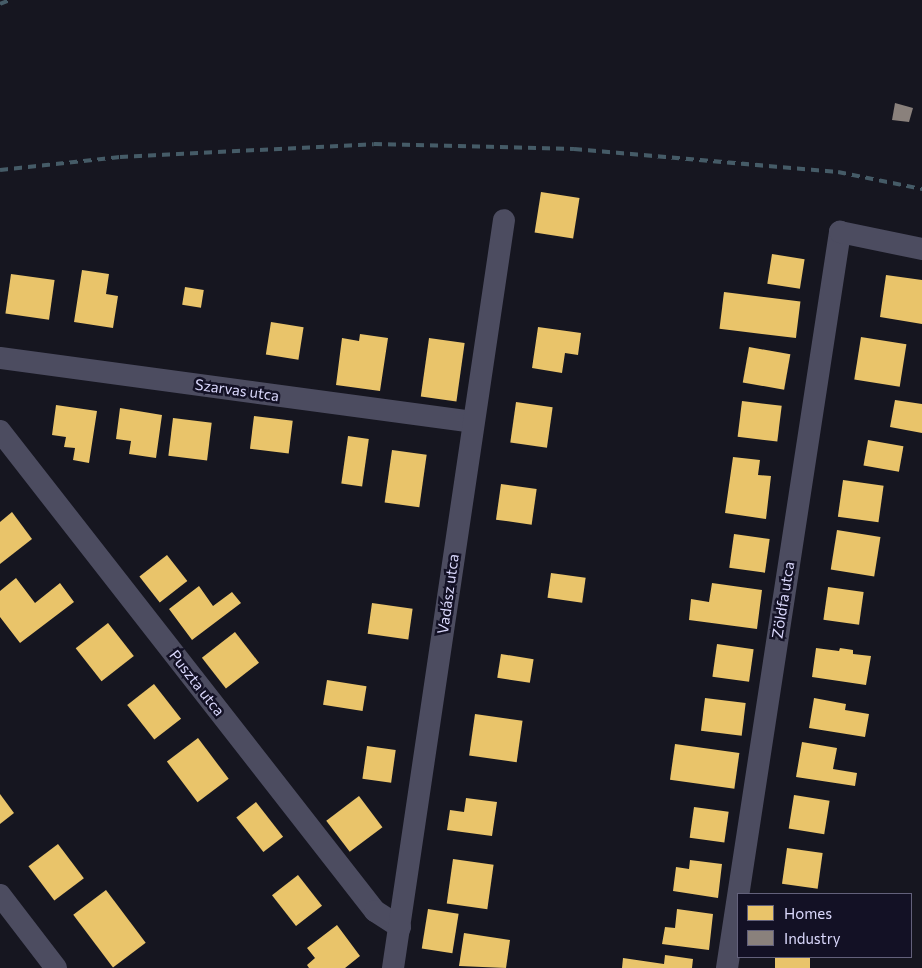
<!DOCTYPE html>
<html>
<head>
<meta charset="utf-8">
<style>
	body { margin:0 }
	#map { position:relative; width:922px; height:968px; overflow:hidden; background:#161620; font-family:Commissioner,sans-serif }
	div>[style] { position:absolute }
	.homes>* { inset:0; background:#e9c46a; transform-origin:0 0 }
	.industry>* { inset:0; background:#8a817c }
	.street>* { height:22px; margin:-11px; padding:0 11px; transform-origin:11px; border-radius:11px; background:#4c4c60 }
	.rail>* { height:4px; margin-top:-2px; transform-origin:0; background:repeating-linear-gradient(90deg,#455b67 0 8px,transparent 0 14px) }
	span { translate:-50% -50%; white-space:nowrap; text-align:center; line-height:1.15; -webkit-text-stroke:5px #131125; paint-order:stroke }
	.street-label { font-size:15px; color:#dad8fc }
	.legend { position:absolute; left:737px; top:893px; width:175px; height:65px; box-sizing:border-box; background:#131125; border:1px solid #63617b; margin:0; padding:6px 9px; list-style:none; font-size:15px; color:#dad8fc }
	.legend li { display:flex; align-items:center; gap:10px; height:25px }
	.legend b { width:25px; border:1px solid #63617b }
</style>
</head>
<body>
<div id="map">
	<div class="homes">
		<div style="left:541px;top:192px;width:39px;height:41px;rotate:9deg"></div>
		<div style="left:772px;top:254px;width:33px;height:30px;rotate:9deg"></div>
		<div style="clip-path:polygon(82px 270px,109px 274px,106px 294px,118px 296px,113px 328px,74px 322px)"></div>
		<div style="left:11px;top:274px;width:44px;height:40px;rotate:8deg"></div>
		<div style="clip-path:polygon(886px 275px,922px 280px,922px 324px,880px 317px)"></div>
		<div style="left:185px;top:287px;width:19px;height:18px;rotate:9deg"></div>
		<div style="left:724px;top:292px;width:77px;height:37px;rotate:7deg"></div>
		<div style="left:271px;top:322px;width:33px;height:33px;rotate:9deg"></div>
		<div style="clip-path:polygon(538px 327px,581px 333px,578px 355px,565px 353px,562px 373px,532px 368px)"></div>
		<div style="clip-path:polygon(360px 334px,388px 338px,380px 391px,336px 385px,342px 338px,359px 341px)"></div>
		<div style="left:861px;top:337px;width:46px;height:43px;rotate:9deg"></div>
		<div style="left:429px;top:338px;width:36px;height:59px;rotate:8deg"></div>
		<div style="left:749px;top:347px;width:42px;height:36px;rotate:10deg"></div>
		<div style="clip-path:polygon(895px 400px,922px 404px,922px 433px,890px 427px)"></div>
		<div style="left:742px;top:401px;width:40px;height:36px;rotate:7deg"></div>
		<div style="left:516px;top:402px;width:37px;height:41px;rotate:8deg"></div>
		<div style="clip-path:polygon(56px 405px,97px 411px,89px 463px,73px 460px,75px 448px,64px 447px,66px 437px,52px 435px)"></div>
		<div style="clip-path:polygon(120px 408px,162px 415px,156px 458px,129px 454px,131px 441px,116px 439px)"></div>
		<div style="left:254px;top:416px;width:39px;height:33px;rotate:7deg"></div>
		<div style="left:173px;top:418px;width:39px;height:38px;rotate:7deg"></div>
		<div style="left:348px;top:436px;width:21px;height:48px;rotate:8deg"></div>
		<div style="left:868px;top:440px;width:36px;height:26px;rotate:10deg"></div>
		<div style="left:392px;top:450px;width:35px;height:53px;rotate:8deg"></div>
		<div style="clip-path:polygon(733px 457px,760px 460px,758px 475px,771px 476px,766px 519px,725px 513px)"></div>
		<div style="left:843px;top:480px;width:41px;height:37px;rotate:8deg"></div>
		<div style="left:501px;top:484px;width:36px;height:36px;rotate:8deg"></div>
		<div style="clip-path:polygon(12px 512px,32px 539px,0 564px,0 522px)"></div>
		<div style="left:837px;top:530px;width:44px;height:40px;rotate:9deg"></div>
		<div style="left:734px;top:534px;width:36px;height:34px;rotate:8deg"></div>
		<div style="left:167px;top:555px;width:33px;height:35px;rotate:52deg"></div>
		<div style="left:551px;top:573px;width:35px;height:25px;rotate:8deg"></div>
		<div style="clip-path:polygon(16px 578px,35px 603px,60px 583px,74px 602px,20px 643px,0 617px,0 591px)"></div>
		<div style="clip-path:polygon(712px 583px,762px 590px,757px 629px,689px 620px,691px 599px,709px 602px)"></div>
		<div style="clip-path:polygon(199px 586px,213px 606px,232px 592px,241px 603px,192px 640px,169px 609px)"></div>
		<div style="left:828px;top:587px;width:36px;height:33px;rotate:8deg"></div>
		<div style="left:372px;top:603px;width:41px;height:31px;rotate:8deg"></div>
		<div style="left:108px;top:623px;width:42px;height:41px;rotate:52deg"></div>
		<div style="left:235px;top:632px;width:39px;height:42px;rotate:52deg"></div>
		<div style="left:717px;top:644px;width:37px;height:33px;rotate:8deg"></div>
		<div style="clip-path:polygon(816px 648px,839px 651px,840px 648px,853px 650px,853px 654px,871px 656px,866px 685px,812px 677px)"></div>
		<div style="left:501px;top:654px;width:33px;height:24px;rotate:9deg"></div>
		<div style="left:327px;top:680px;width:40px;height:25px;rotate:9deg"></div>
		<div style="left:154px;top:684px;width:44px;height:34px;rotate:52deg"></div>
		<div style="left:705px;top:698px;width:41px;height:33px;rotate:7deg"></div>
		<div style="clip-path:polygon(814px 698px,846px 704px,845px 710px,869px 714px,865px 737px,809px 728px)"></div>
		<div style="left:475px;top:714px;width:48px;height:42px;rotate:8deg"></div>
		<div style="left:198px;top:738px;width:51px;height:39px;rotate:53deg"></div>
		<div style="clip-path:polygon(802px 742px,837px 748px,833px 769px,857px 773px,855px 786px,796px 777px)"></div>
		<div style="left:675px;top:744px;width:65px;height:36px;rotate:8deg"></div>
		<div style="left:367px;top:746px;width:29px;height:33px;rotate:8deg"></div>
		<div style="clip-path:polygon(0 794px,14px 813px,0 824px)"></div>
		<div style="left:794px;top:795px;width:36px;height:34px;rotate:9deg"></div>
		<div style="left:359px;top:796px;width:39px;height:41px;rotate:53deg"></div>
		<div style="clip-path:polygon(466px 798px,497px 802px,492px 836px,447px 830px,450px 810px,464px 812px)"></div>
		<div style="left:256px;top:802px;width:44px;height:25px;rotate:52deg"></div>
		<div style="left:694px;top:807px;width:35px;height:31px;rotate:8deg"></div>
		<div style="left:58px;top:844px;width:43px;height:37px;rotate:53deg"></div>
		<div style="left:787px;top:848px;width:36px;height:36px;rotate:8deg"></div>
		<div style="left:453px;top:859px;width:41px;height:45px;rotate:8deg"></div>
		<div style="clip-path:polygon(690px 860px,722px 864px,718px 898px,673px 891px,676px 867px,689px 869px)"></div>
		<div style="left:298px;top:875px;width:39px;height:33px;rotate:52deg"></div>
		<div style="left:106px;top:890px;width:66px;height:41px;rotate:53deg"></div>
		<div style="left:428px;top:909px;width:31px;height:40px;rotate:9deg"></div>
		<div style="clip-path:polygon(677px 909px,713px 914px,709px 950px,662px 944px,665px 927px,675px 928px)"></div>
		<div style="clip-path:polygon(337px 925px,360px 956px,345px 968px,309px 968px,307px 965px,315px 958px,307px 948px)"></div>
		<div style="clip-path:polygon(464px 933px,510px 940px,506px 968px,459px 966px)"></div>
		<div style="clip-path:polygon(665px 955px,693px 959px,692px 968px,622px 968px,623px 958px,664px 964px)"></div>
		<div style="left:775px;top:957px;width:35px;height:11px"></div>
	</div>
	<div class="industry">
		<div style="clip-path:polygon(895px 103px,913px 108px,909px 122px,892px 120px)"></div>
	</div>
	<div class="street">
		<div style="left:0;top:358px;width:477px;rotate:7.7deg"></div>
		<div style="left:0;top:431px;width:609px;rotate:52deg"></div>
		<div style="left:375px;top:911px;width:30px;rotate:33deg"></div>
		<div style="left:0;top:895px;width:92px;rotate:52.5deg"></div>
		<div style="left:393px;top:968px;width:756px;rotate:-81.56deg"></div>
		<div style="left:727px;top:968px;width:745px;rotate:-81.27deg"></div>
		<div style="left:840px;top:232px;width:84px;rotate:11.7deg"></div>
	</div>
	<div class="rail">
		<div style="left:0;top:4px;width:11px;rotate:-22deg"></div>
		<div style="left:0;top:170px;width:121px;rotate:-6.2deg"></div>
		<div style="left:120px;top:157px;width:254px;rotate:-2.9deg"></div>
		<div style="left:374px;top:144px;width:200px;rotate:1.4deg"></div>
		<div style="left:574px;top:149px;width:265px;rotate:5deg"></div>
		<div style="left:838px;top:172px;width:86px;rotate:11.4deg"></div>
	</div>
	<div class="street-label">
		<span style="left:237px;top:390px;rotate:8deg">Szarvas utca</span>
		<span style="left:448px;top:594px;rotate:-82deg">Vadász utca</span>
		<span style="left:783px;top:600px;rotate:-81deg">Zöldfa utca</span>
		<span style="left:197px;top:683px;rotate:52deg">Puszta utca</span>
	</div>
	<ul class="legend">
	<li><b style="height:14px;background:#e9c46a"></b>Homes</li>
	<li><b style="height:14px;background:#8a817c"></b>Industry</li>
	</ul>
</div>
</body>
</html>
